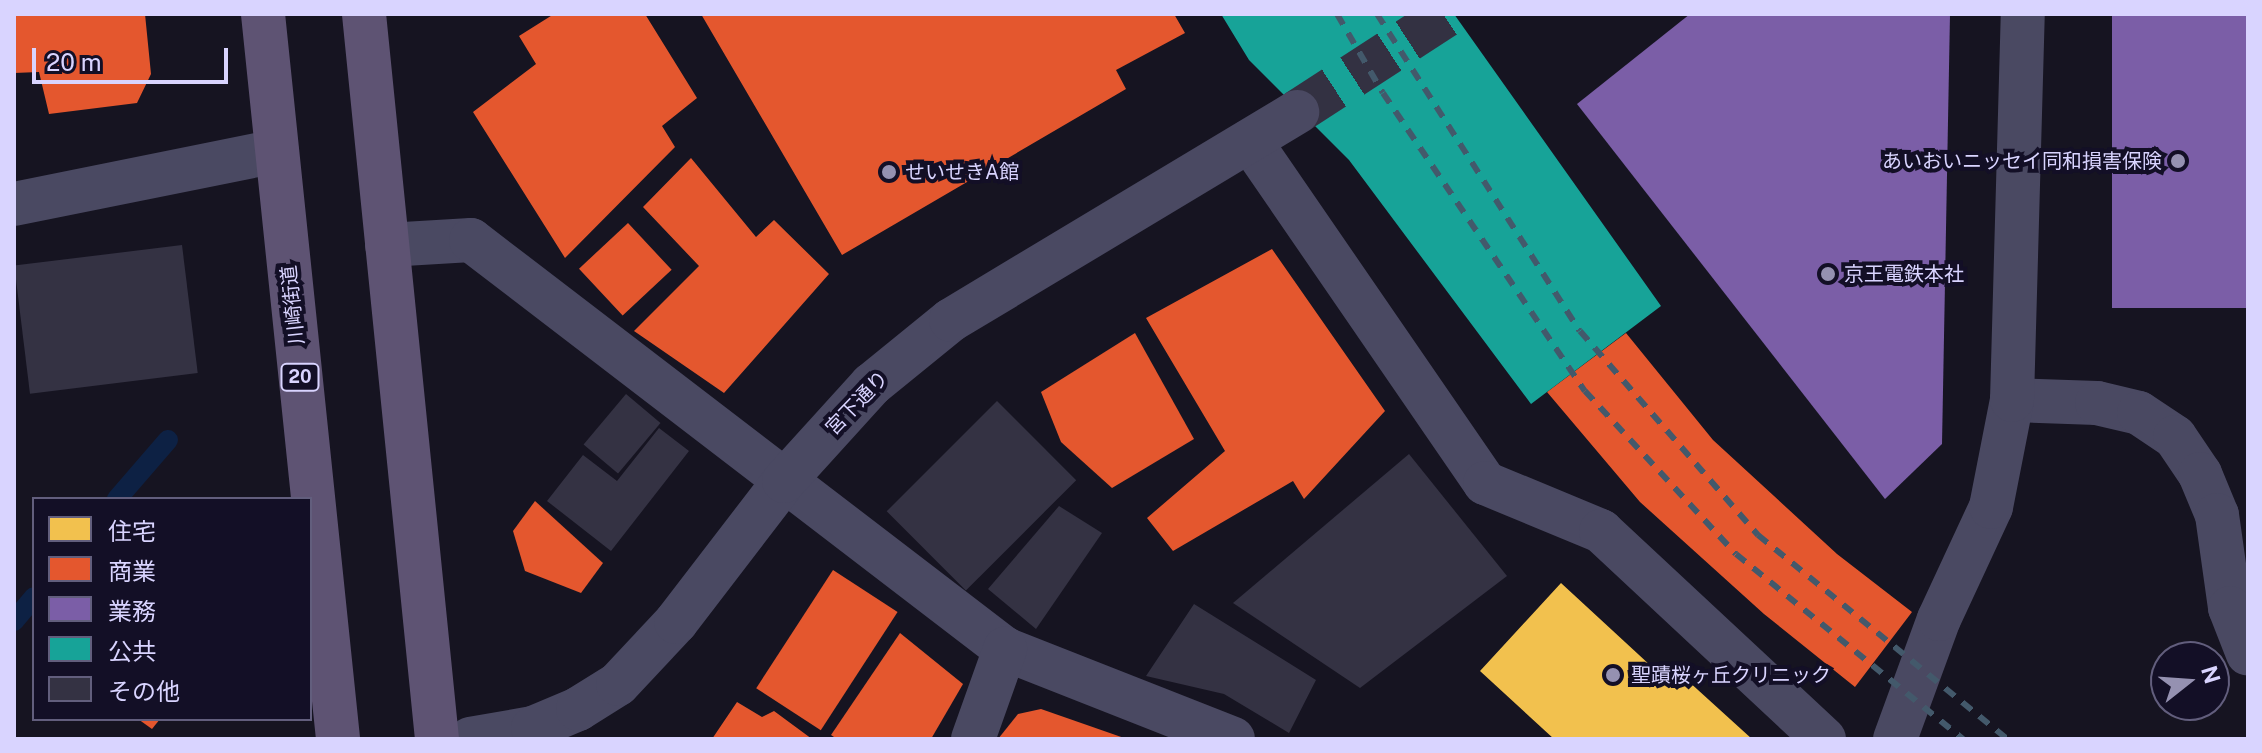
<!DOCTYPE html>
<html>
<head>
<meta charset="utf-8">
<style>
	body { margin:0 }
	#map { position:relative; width:2262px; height:753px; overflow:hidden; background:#161421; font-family:"Public Sans","Noto Sans JP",sans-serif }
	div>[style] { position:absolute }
	.homes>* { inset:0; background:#f2c14e }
	.shops>* { inset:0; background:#e4572e; transform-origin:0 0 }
	.offices>* { inset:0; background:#7b5ea7; transform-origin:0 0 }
	.public>* { inset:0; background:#17a398 }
	.stream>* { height:20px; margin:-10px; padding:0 10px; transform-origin:10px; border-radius:10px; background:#0d2144 }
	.building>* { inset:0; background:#343243; transform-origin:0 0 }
	.minor-tunnel>* { height:44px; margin-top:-22px; transform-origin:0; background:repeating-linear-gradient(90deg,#333142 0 44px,transparent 0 66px) }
	.minor>* { height:44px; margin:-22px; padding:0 22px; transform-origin:22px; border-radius:22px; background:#4a4962 }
	.major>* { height:44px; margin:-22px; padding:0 22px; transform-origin:22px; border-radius:22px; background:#5e5373 }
	.rail>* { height:6px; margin-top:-3px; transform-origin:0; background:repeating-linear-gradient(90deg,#43596b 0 12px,transparent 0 22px) }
	.dots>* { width:22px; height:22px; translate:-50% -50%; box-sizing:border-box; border:4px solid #130f26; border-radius:50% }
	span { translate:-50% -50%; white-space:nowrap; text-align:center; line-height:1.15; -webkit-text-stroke:8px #130f26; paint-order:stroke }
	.shield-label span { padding:2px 6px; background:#130f26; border:2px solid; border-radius:6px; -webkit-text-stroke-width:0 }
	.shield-label { font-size:18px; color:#d9d4ff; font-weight:700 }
	.poi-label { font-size:20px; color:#d9d4ff }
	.right { translate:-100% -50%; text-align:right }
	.left { translate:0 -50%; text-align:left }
	.street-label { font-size:20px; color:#d9d4ff }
	.frame { position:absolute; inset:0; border:16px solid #d9d4ff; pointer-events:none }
	.legend { position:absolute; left:32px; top:497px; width:280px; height:224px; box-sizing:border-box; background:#130f26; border:2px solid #625e7d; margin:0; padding:10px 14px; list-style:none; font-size:24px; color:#d9d4ff }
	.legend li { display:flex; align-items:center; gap:16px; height:40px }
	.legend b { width:40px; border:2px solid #625e7d }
	.north { position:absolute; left:2150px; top:641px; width:80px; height:80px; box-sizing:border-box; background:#130f26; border:2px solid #625e7d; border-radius:50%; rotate:73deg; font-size:22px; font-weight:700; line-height:32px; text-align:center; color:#d9d4ff }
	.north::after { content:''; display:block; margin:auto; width:28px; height:36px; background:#9591b1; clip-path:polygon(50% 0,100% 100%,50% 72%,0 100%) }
	.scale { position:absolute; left:32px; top:48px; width:196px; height:36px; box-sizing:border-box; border:4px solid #d9d4ff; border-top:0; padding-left:10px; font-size:24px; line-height:28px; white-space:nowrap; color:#d9d4ff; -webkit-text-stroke:6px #130f26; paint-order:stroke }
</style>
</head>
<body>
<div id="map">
	<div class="homes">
		<div style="clip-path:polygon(1561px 583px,1677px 690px,1687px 680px,1752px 739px,1554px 739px,1480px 671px)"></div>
	</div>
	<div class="shops">
		<div style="clip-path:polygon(14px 14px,145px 14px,151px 74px,137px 103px,49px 114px,39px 72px,14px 73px)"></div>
		<div style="clip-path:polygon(554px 14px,645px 14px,697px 98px,662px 126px,675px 147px,565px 258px,473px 112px,536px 64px,519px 36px)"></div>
		<div style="clip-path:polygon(701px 14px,1174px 14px,1185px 33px,1116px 70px,1126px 89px,842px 255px)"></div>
		<div style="clip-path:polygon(691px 158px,756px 237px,774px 220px,829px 274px,724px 393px,634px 331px,699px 266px,643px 207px)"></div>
		<div style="left:628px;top:223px;width:64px;height:67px;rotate:47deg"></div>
		<div style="clip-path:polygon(1272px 249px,1385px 411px,1304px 499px,1293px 481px,1173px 551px,1147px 518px,1225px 451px,1146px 318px)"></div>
		<div style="clip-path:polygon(1135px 333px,1194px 439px,1112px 488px,1061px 442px,1041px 392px)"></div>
		<div style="clip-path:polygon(1626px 333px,1713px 440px,1837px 554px,1912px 612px,1855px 687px,1764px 614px,1640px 502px,1547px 392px)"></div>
		<div style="clip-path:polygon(535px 501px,603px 563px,581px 593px,525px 571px,513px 531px)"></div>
		<div style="left:833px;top:570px;width:77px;height:141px;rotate:33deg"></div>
		<div style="clip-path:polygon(900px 633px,963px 684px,931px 739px,837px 739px,831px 735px)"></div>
		<div style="clip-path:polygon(737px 702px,762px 717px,774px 711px,812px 739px,712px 739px)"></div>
		<div style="clip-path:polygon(1041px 709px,1127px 739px,998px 739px,1018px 714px)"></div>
		<div style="clip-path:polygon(138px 719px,160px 719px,152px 729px)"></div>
	</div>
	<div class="offices">
		<div style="clip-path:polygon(1690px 14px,1950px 14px,1942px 444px,1885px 499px,1577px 104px)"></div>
		<div style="left:2112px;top:14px;width:136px;height:294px"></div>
	</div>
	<div class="public">
		<div style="clip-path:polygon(1221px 14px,1454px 14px,1661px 306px,1531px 404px,1349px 160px,1249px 60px)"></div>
	</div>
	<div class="stream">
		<div style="left:117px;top:499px;width:78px;rotate:-49.2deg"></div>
		<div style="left:14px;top:621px;width:31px;rotate:-50deg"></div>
	</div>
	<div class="building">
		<div style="left:182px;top:245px;width:129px;height:169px;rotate:83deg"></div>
		<div style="left:626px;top:394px;width:45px;height:66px;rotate:40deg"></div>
		<div style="left:997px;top:401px;width:112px;height:156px;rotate:45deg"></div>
		<div style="clip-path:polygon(659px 428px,689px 451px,611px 551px,547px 501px,583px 455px,617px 481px)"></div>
		<div style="clip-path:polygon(1409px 454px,1507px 576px,1360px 688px,1233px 603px)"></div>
		<div style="clip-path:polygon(1059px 506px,1102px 533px,1036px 629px,988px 589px)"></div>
		<div style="clip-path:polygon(1194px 604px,1316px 680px,1289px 733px,1224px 694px,1146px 676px)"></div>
	</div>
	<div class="minor-tunnel">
		<div style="left:1297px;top:112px;width:180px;rotate:-33deg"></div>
	</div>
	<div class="minor">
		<div style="left:1250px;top:141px;width:415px;rotate:55.5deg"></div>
		<div style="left:1485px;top:483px;width:126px;rotate:22.5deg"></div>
		<div style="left:1601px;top:531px;width:305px;rotate:43deg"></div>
		<div style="left:14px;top:204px;width:268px;rotate:-11.4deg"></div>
		<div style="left:387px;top:245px;width:84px;rotate:-3.4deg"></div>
		<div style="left:471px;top:240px;width:673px;rotate:37.45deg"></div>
		<div style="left:1005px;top:649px;width:245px;rotate:21.5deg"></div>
		<div style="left:2012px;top:400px;width:85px;rotate:2deg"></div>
		<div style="left:2097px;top:403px;width:43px;rotate:13.4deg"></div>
		<div style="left:2139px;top:413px;width:43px;rotate:33.7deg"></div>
		<div style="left:2175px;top:437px;width:45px;rotate:56deg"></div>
		<div style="left:2200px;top:474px;width:44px;rotate:67.5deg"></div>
		<div style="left:2217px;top:515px;width:94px;rotate:82deg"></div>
		<div style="left:2230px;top:608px;width:49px;rotate:68.6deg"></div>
		<div style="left:470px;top:739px;width:64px;rotate:-9.9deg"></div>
		<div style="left:533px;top:728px;width:49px;rotate:-22.9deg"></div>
		<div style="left:578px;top:709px;width:47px;rotate:-32deg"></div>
		<div style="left:618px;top:684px;width:85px;rotate:-46.9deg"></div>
		<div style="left:676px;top:622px;width:178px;rotate:-52.5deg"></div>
		<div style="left:784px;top:481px;width:130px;rotate:-47.8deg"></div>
		<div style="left:871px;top:385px;width:103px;rotate:-39.1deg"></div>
		<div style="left:951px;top:320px;width:404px;rotate:-31deg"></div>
		<div style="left:973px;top:739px;width:96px;rotate:-70.4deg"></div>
		<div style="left:1895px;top:739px;width:128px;rotate:-69.9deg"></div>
		<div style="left:1939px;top:619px;width:123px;rotate:-65.1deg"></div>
		<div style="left:1991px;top:507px;width:109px;rotate:-78.9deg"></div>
		<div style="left:2012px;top:400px;width:386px;rotate:-88.4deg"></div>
	</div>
	<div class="major">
		<div style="left:263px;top:14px;width:729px;rotate:84.09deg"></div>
		<div style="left:364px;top:14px;width:729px;rotate:84.25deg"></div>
	</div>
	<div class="rail">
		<div style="left:1337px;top:14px;width:91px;rotate:59.8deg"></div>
		<div style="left:1383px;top:93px;width:360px;rotate:55.9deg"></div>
		<div style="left:1585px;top:391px;width:222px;rotate:47.2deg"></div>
		<div style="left:1736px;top:554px;width:293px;rotate:39.2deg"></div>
		<div style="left:1377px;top:14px;width:376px;rotate:57.4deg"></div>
		<div style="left:1580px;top:331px;width:271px;rotate:48.9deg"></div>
		<div style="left:1758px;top:535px;width:322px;rotate:39.3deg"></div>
	</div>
	<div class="dots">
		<div style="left:2178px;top:161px;background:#9591b1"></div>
		<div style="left:889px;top:172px;background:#9591b1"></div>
		<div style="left:1828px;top:274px;background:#9591b1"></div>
		<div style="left:1613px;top:675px;background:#9591b1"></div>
	</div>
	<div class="shield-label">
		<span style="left:300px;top:377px">20</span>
	</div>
	<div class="poi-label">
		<span class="right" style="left:2162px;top:161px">あいおいニッセイ同和損害保険</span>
		<span class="left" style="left:905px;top:172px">せいせきA館</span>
		<span class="left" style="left:1844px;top:274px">京王電鉄本社</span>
		<span class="left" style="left:1631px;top:675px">聖蹟桜ヶ丘クリニック</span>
	</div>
	<div class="street-label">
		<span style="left:293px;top:305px;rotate:-96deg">川崎街道</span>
		<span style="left:857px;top:403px;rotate:-46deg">宮下通り</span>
	</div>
	<div class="frame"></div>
	<ul class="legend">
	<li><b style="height:22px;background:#f2c14e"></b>住宅</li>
	<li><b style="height:22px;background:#e4572e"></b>商業</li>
	<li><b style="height:22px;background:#7b5ea7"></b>業務</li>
	<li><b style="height:22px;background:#17a398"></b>公共</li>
	<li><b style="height:22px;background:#343243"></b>その他</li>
	</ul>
	<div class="north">N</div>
	<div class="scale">20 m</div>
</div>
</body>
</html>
